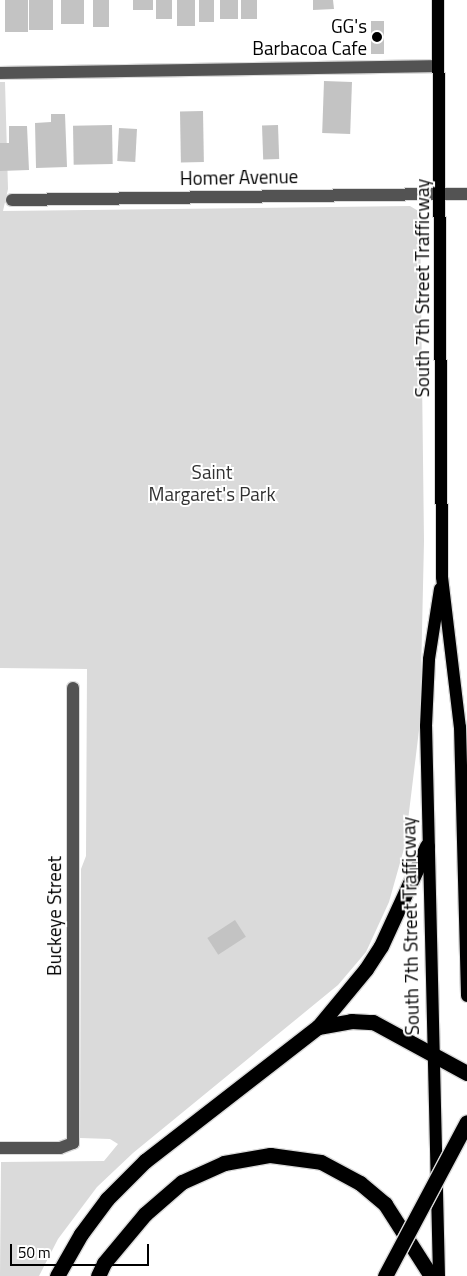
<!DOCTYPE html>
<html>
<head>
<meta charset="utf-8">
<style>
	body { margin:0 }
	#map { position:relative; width:467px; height:1276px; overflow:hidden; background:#fff; font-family:"Titillium Web",sans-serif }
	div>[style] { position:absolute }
	.green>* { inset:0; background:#dadada }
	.building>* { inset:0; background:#c3c3c3; transform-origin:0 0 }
	.roads { filter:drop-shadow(1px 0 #dbdbdb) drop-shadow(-1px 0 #dbdbdb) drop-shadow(0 1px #dbdbdb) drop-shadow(0 -1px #dbdbdb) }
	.minor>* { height:12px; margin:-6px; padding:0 6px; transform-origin:6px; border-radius:6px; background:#535353 }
	.major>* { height:12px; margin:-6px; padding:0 6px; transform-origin:6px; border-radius:6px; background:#000 }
	.highway>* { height:15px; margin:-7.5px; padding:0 7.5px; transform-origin:7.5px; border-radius:7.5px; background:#000 }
	.bridges { filter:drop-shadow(1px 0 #dbdbdb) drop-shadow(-1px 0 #dbdbdb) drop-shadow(0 1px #dbdbdb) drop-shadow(0 -1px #dbdbdb) }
	.highway-bridge>* { height:15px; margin:-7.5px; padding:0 7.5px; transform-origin:7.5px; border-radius:7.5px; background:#000 }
	.dots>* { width:14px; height:14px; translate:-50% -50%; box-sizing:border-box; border:2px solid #fff; border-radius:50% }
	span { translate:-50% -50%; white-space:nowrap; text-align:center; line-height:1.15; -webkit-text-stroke:4px #fff; paint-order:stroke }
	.poi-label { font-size:19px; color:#000 }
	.right { translate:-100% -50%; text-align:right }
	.street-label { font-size:19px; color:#000 }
	.park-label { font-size:19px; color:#313131 }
	.scale { position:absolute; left:10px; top:1244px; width:139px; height:22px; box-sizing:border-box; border:2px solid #000; border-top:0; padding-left:6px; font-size:15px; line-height:18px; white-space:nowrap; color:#000; -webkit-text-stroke:4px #fff; paint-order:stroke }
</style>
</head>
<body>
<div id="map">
	<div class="green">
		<div style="clip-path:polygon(0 82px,5px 82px,8px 189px,3px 211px,410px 206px,420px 212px,424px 541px,420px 722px,405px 845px,389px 902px,366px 952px,338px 985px,133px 1153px,97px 1187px,58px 1239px,39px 1276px,0 1276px,1px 1162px,104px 1161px,118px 1144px,110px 1139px,80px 1138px,81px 869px,86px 856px,87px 669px,0 668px)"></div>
	</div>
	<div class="building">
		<div style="left:5px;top:0;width:23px;height:32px"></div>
		<div style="left:29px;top:0;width:24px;height:30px"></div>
		<div style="left:61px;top:0;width:23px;height:24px"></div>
		<div style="left:93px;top:0;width:16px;height:27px"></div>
		<div style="left:133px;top:0;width:20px;height:10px"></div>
		<div style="left:156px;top:0;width:16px;height:19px"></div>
		<div style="left:177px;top:0;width:18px;height:26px"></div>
		<div style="left:199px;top:0;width:15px;height:22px"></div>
		<div style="left:220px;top:0;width:18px;height:19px"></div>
		<div style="left:241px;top:0;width:16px;height:19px"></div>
		<div style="clip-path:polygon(313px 0,333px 0,334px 9px,313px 10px)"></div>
		<div style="left:371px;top:21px;width:13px;height:33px"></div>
		<div style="left:324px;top:81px;width:28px;height:52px;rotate:2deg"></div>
		<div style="left:203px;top:111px;width:51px;height:23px;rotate:89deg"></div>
		<div style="clip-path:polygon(51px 114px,65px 114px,67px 167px,36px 168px,35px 123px,51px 122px)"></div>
		<div style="left:112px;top:125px;width:39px;height:39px;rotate:89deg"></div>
		<div style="left:278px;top:125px;width:34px;height:16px;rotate:88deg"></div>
		<div style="clip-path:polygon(9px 126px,27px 126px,29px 170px,0 171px,0 143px,9px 143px)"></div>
		<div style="left:119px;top:128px;width:18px;height:33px;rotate:3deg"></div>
		<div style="left:235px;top:920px;width:20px;height:33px;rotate:57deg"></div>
	</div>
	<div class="roads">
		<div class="minor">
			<div style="left:0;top:73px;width:438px;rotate:-0.9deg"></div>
			<div style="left:12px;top:200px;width:455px;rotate:-0.8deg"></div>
			<div style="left:0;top:1148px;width:60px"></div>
			<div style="left:60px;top:1148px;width:14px;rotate:-21deg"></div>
			<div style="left:73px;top:1143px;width:455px;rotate:-90deg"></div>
		</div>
		<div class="major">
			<div style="left:438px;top:0;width:577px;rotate:89.6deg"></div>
			<div style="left:442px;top:577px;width:151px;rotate:83.2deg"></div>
			<div style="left:460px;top:727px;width:269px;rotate:88.5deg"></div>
			<div style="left:439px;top:1276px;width:550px;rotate:-91.35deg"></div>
			<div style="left:426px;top:726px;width:67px;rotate:-87.4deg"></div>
			<div style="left:429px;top:659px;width:71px;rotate:-81.1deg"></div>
		</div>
		<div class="highway">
			<div style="left:318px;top:1027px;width:34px;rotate:-10deg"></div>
			<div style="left:351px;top:1021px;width:22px;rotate:3deg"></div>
			<div style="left:373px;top:1022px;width:107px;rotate:28.5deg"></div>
			<div style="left:57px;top:1276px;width:48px;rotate:-60.3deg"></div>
			<div style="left:81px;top:1234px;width:44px;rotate:-53.4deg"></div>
			<div style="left:107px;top:1199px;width:54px;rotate:-45deg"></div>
			<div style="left:145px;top:1161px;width:219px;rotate:-37.8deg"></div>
			<div style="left:318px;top:1027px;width:75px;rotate:-50.4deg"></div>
			<div style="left:366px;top:969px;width:27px;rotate:-57deg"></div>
			<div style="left:381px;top:946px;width:110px;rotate:-65.3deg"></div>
			<div style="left:98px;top:1276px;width:14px;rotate:-65deg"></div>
			<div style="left:104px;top:1263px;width:64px;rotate:-50.1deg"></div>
			<div style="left:145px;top:1214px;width:49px;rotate:-40.9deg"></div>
			<div style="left:182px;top:1182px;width:46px;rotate:-24.3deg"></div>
			<div style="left:224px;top:1163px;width:47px;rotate:-9.9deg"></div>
			<div style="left:270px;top:1155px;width:51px;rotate:7.8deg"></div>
			<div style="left:321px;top:1162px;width:44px;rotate:28.3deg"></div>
			<div style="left:360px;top:1183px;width:33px;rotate:40deg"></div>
			<div style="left:385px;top:1204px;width:85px;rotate:57.4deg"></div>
		</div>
	</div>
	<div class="bridges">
		<div class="highway-bridge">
			<div style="left:385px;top:1276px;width:174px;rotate:-62deg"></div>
		</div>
	</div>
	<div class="dots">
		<div style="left:377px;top:37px;background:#000"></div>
	</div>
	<div class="poi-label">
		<span class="right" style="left:367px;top:37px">GG's<br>Barbacoa Cafe</span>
	</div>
	<div class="street-label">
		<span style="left:239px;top:177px;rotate:-1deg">Homer Avenue</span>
		<span style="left:422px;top:288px;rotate:-90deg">South 7th Street Trafficway</span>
		<span style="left:54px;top:916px;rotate:-90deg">Buckeye Street</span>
		<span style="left:410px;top:926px;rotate:-91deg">South 7th Street Trafficway</span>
	</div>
	<div class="park-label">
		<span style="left:212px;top:483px">Saint<br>Margaret's Park</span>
	</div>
	<div class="scale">50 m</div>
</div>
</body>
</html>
